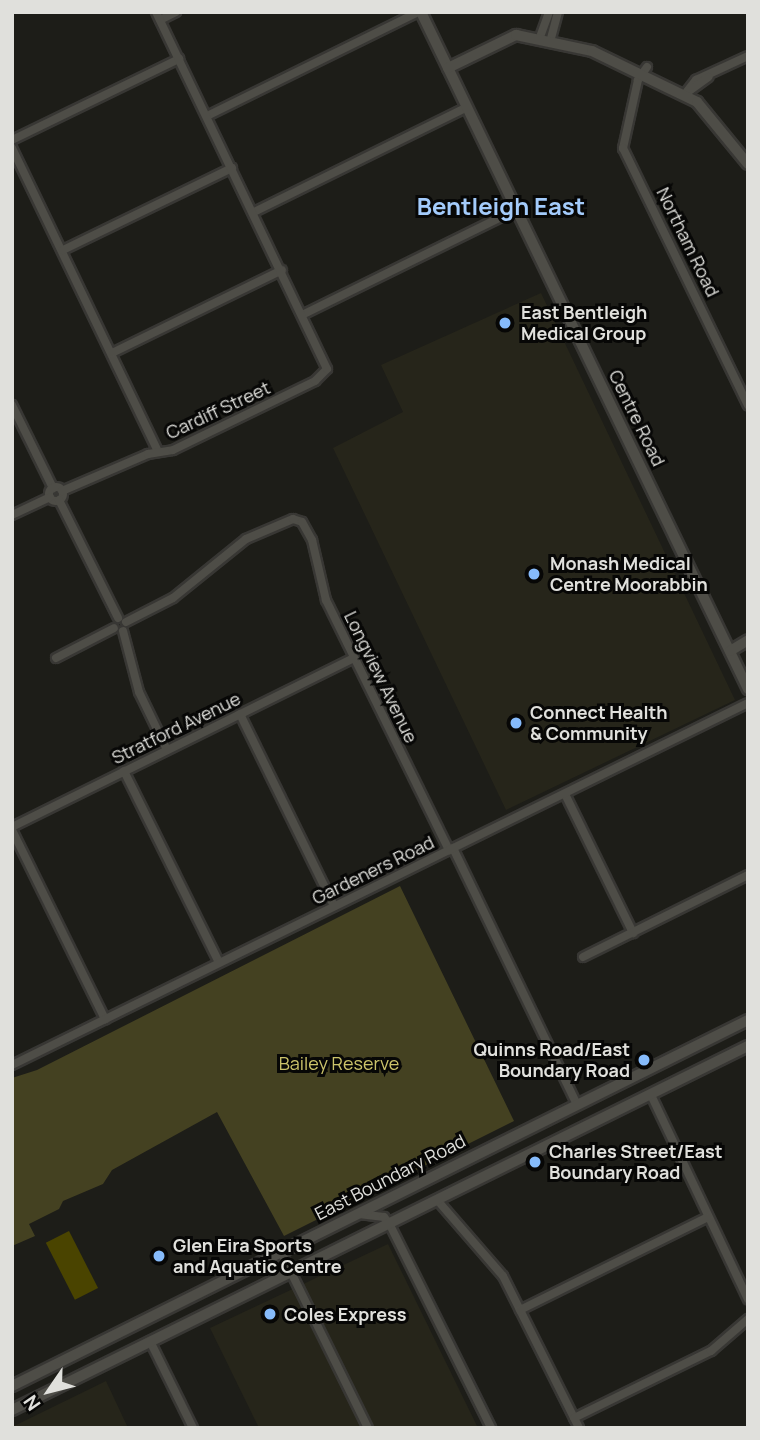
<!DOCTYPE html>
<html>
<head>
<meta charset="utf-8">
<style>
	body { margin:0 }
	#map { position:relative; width:760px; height:1440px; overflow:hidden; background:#1d1d18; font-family:Manrope,sans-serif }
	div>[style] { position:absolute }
	.built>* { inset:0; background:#26251a }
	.green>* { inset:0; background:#444121 }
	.water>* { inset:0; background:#4a4400; transform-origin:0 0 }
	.roads { filter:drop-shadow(2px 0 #383734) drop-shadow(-2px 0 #383734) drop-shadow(0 2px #383734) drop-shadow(0 -2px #383734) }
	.street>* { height:8px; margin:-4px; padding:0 4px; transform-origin:4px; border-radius:4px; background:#4e4d47 }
	.street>.ring { margin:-4px; padding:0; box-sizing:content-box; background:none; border:8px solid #4e4d47; border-radius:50% }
	.secondary>* { height:10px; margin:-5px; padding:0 5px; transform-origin:5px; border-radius:5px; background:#4e4d47 }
	.dots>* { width:19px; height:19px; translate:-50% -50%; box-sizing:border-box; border:4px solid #070706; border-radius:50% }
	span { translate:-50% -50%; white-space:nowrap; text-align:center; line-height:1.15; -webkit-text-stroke:6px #070706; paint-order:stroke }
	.street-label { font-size:18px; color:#e0e0dc }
	.poi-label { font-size:18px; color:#e0e0dc; font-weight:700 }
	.left { translate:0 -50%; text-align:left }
	.right { translate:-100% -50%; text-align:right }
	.park-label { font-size:18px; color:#cbc36a }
	.district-label { font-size:24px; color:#a3cbfb; font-weight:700 }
	.frame { position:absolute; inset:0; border:14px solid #e0e0dc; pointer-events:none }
	.north { position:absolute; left:14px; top:1356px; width:70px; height:70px; -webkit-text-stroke:5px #070706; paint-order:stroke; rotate:235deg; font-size:19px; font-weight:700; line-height:28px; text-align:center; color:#e0e0dc }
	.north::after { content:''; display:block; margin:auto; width:24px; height:32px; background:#e0e0dc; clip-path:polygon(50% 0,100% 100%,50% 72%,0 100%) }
</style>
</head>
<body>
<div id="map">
	<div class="built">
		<div style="clip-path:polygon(541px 293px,735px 700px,506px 810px,333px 448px,403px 412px,381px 365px)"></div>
		<div style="clip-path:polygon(388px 1244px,478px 1428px,259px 1428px,210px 1328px)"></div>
		<div style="clip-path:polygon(106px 1381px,128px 1428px,12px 1428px,12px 1427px)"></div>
	</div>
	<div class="green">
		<div style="clip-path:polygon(400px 886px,514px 1121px,284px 1236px,217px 1112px,112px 1170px,103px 1184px,63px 1201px,59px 1209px,29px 1224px,35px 1236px,12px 1246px,12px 1078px,37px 1070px)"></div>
	</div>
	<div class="water">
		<div style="left:69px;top:1231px;width:64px;height:26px;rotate:63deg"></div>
	</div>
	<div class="roads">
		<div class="street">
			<div style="left:160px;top:20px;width:18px;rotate:-27deg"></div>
			<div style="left:540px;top:37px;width:27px;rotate:-70deg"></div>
			<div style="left:550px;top:42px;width:31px;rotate:-75deg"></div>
			<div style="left:647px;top:67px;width:16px;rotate:125deg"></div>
			<div style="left:638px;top:80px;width:70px;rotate:102.4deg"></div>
			<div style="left:623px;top:148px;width:286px;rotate:64.1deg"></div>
			<div style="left:685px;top:94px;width:18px;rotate:-52deg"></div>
			<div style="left:696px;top:80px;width:57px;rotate:-24.8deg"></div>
			<div style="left:685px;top:94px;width:29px;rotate:-36deg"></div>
			<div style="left:207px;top:116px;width:235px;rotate:-26.2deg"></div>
			<div style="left:12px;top:140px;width:186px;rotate:-25.9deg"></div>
			<div style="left:12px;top:148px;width:337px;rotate:64.3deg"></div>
			<div style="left:254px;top:212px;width:237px;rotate:-26.2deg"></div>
			<div style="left:63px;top:250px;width:188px;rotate:-25.9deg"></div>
			<div style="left:304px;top:314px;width:237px;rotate:-26.2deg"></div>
			<div style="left:112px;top:353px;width:189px;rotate:-26deg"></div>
			<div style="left:12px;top:405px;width:93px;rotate:63.7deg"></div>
			<div class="ring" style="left:49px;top:487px;width:6px;height:6px"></div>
			<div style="left:62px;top:491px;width:94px;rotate:-23.3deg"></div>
			<div style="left:148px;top:454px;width:25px;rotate:-9deg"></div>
			<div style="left:173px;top:450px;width:158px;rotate:-25.9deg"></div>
			<div style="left:315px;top:381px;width:17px;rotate:-45deg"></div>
			<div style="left:327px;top:369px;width:396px;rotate:-115.6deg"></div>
			<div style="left:59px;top:500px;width:132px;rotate:63.4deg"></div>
			<div style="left:12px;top:515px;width:42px;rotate:-25.3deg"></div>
			<div style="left:126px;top:622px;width:53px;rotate:-27.1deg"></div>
			<div style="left:173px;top:598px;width:94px;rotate:-38.9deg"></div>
			<div style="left:246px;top:539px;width:51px;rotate:-23.1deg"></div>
			<div style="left:293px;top:519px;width:9px;rotate:18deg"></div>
			<div style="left:302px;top:522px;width:21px;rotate:61deg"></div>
			<div style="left:312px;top:540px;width:62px;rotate:76.9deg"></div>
			<div style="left:326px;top:600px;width:279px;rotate:63.8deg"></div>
			<div style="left:123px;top:631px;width:63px;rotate:75.3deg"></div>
			<div style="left:139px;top:692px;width:64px;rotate:64.2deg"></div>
			<div style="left:56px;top:658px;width:65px;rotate:-27.3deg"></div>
			<div style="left:240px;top:714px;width:214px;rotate:63.9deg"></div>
			<div style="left:124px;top:771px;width:213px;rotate:63.6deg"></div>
			<div style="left:565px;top:794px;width:155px;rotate:63.9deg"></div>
			<div style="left:12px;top:827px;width:381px;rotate:-26.3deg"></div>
			<div style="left:12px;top:830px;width:211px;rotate:63.8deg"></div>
			<div style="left:453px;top:848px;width:283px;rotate:64.2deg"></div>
			<div style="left:583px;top:957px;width:184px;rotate:-26.4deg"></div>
			<div style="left:12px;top:1065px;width:820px;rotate:-26.19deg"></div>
			<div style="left:651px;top:1095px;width:226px;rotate:64.6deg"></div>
			<div style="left:438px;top:1201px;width:99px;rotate:49.1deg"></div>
			<div style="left:503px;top:1276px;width:170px;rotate:63.4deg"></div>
			<div style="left:359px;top:1214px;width:25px;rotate:7deg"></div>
			<div style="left:384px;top:1217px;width:10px;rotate:53deg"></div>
			<div style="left:390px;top:1225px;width:227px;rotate:63.5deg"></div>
			<div style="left:281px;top:1252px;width:196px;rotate:63.7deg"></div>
			<div style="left:520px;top:1310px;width:210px;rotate:-26.3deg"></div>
			<div style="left:150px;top:1341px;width:97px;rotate:63.7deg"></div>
			<div style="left:574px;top:1418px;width:153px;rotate:-26.1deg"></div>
			<div style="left:711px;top:1351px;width:49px;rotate:-40.9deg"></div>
		</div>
		<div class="secondary">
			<div style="left:421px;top:12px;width:752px;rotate:64.22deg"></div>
			<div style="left:448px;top:68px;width:76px;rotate:-25.9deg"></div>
			<div style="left:516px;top:35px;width:78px;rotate:11.9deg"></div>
			<div style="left:592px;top:51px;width:117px;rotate:25.9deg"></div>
			<div style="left:697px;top:102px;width:80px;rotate:50.6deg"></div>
			<div style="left:730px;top:651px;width:21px;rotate:-31deg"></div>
			<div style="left:12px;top:1386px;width:822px;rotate:-26.44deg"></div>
			<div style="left:12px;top:1410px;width:821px;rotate:-26.32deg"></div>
		</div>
	</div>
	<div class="dots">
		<div style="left:505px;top:323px;background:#86bbfb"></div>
		<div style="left:534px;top:574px;background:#86bbfb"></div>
		<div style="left:516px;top:723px;background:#86bbfb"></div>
		<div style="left:644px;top:1060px;background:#86bbfb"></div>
		<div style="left:535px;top:1162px;background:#86bbfb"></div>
		<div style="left:159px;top:1256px;background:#86bbfb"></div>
		<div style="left:270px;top:1314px;background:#86bbfb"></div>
	</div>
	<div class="street-label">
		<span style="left:688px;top:242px;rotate:64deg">Northam Road</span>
		<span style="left:218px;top:410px;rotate:-25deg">Cardiff Street</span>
		<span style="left:637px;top:418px;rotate:64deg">Centre Road</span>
		<span style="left:381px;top:677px;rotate:64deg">Longview Avenue</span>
		<span style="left:176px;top:728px;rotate:-26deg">Stratford Avenue</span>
		<span style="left:373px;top:870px;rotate:-26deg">Gardeners Road</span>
		<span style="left:390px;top:1177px;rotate:-27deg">East Boundary Road</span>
	</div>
	<div class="poi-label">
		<span class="left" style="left:521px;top:323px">East Bentleigh<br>Medical Group</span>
		<span class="left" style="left:550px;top:574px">Monash Medical<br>Centre Moorabbin</span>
		<span class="left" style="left:530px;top:723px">Connect Health<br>&amp; Community</span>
		<span class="right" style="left:630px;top:1060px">Quinns Road/East<br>Boundary Road</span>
		<span class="left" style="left:549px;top:1162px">Charles Street/East<br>Boundary Road</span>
		<span class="left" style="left:173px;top:1256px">Glen Eira Sports<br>and Aquatic Centre</span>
		<span class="left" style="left:284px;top:1314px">Coles Express</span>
	</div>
	<div class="park-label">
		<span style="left:339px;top:1063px">Bailey Reserve</span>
	</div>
	<div class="district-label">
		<span style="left:501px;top:206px">Bentleigh East</span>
	</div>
	<div class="frame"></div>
	<div class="north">N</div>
</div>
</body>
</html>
